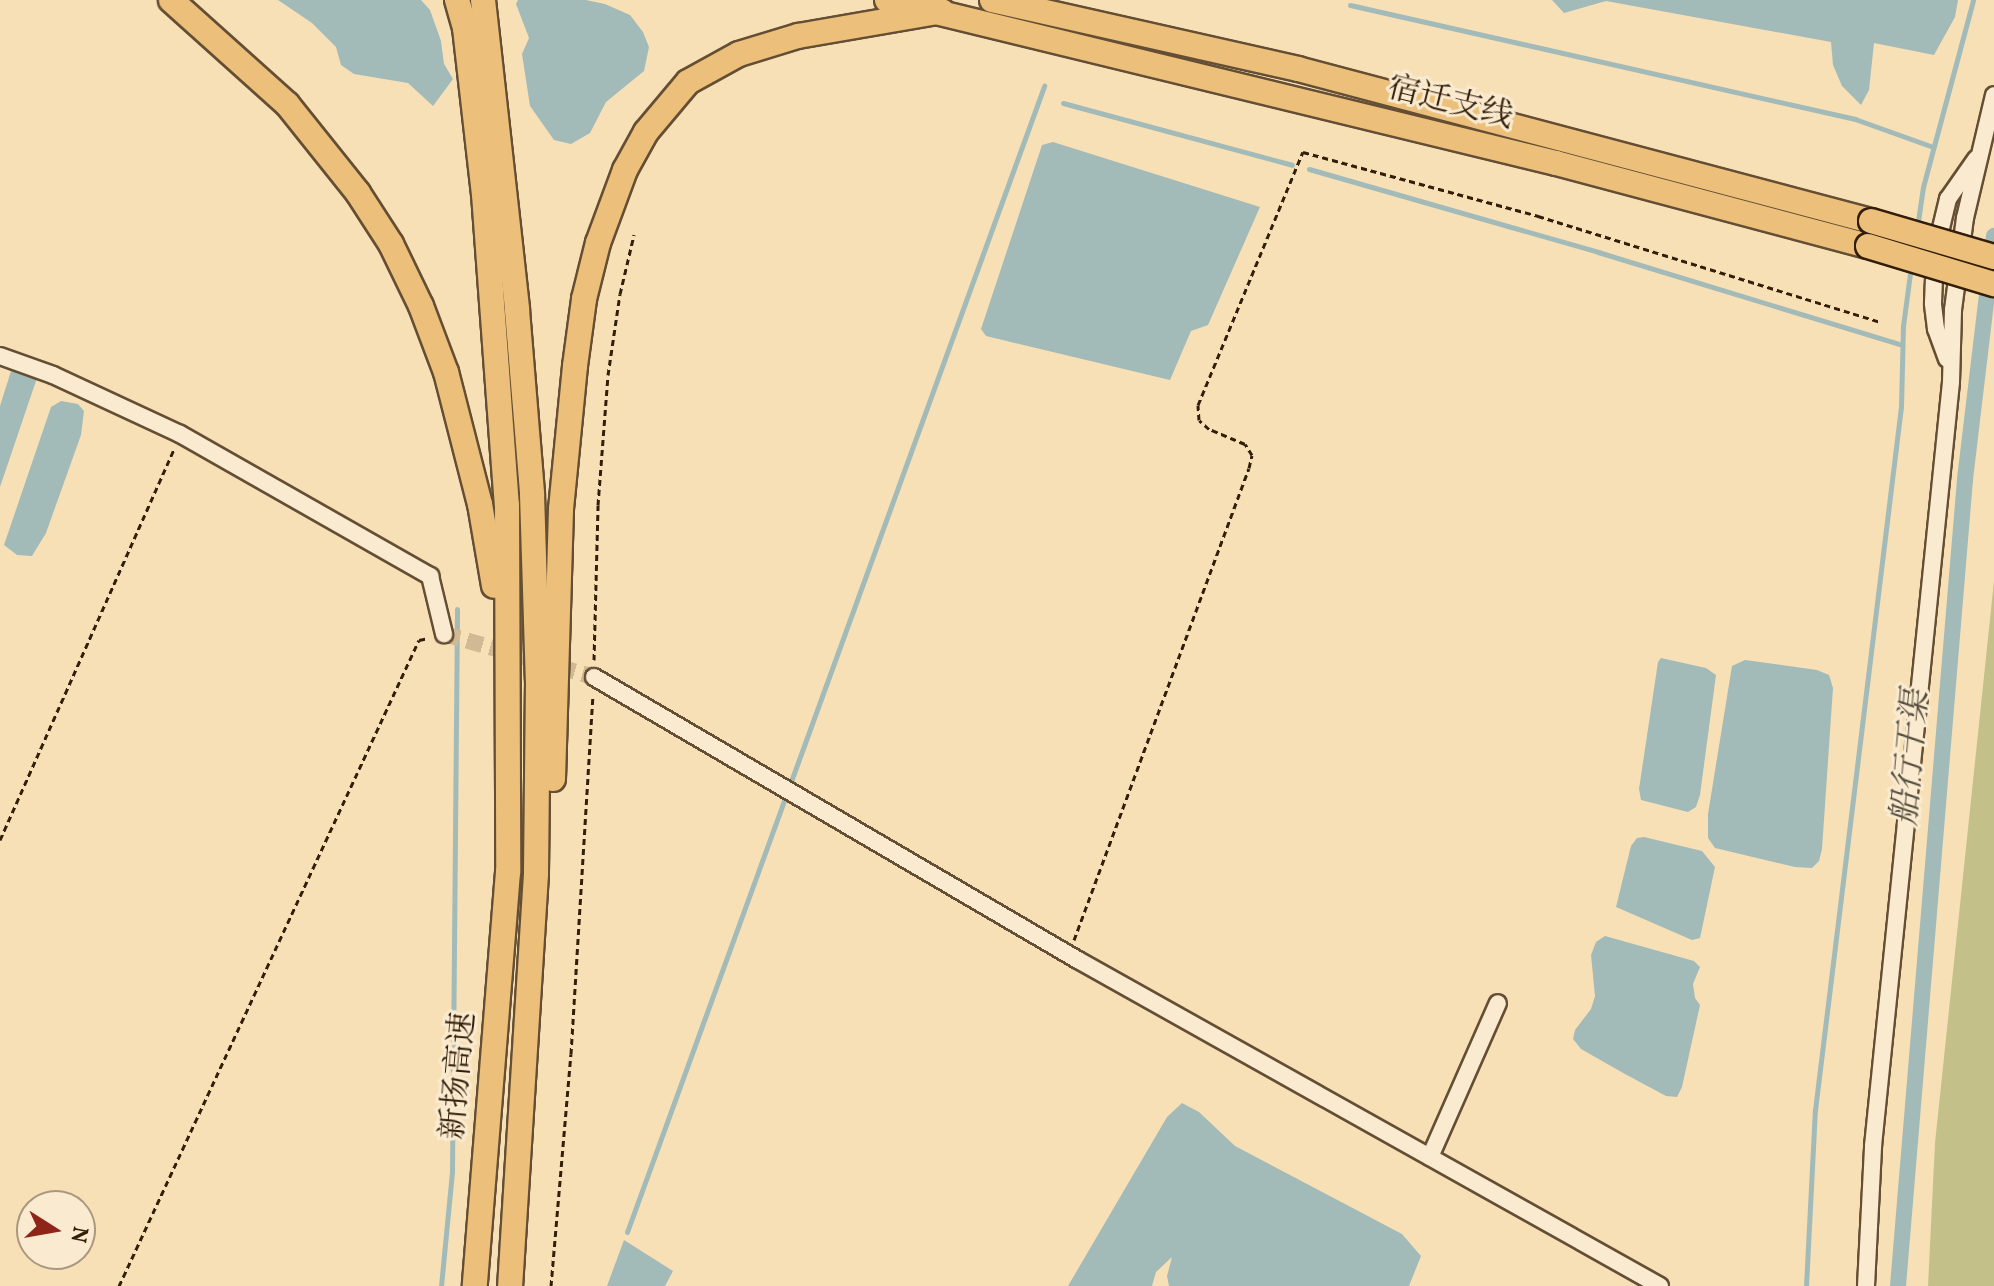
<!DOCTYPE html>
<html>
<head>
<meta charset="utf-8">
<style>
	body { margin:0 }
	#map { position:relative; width:1994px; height:1286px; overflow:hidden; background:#f8e0b6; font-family:Vollkorn,"Noto Serif SC",serif }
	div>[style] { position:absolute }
	.green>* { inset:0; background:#c4c089 }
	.water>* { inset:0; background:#a2bab8 }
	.stream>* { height:5px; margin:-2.5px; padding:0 2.5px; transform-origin:2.5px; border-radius:2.5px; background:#a2bab8 }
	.canal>* { height:16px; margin:-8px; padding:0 8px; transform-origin:8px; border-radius:8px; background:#a2bab8 }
	.minor-tunnel>* { height:16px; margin-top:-8px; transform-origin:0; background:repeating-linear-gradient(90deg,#d0b993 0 16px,transparent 0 24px) }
	.path>* { height:3px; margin-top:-1.5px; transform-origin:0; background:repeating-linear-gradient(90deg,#321e09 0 6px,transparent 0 10px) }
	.roads { filter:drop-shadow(2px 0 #644e34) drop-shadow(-2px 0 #644e34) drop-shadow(0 2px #644e34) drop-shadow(0 -2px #644e34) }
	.minor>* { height:16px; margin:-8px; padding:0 8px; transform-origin:8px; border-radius:8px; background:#faebd0 }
	.highway>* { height:24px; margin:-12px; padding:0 12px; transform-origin:12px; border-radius:12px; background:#ecc07b }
	.bridges { filter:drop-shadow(2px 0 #321e09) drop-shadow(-2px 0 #321e09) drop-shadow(0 2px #321e09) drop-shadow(0 -2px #321e09) }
	.highway-bridge>* { height:24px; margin:-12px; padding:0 12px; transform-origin:12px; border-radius:12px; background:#ecc07b }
	span { translate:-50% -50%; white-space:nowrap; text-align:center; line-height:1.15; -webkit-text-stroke:6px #faebd0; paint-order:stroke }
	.street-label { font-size:32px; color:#321e09 }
	.water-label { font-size:34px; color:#544d3e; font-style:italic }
	.north { position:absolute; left:16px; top:1190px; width:80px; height:80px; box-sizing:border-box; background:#faebd0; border:2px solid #aa9980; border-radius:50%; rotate:101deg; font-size:22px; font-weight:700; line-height:32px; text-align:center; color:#321e09 }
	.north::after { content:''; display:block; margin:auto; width:28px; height:36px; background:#8f2418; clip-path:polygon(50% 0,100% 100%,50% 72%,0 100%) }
</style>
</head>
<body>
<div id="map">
	<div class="green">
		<div style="clip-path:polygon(1994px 581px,1994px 1286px,1928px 1286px,1935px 1143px)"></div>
	</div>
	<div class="water">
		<div style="clip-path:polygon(278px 0,421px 0,430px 10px,441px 41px,444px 64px,453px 79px,433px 106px,408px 83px,354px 74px,341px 65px,336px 47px,312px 23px)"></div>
		<div style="clip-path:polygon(518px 0,586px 0,605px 4px,630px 15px,643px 32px,649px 47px,644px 71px,606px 102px,590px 133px,571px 144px,554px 140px,530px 106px,522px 54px,529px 38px,516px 4px)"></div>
		<div style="clip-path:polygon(1552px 0,1958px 0,1955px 17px,1934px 55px,1874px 43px,1869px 90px,1861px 105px,1842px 86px,1833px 65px,1831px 42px,1606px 1px,1564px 13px)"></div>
		<div style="clip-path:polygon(1053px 142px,1260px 207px,1208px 325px,1191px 331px,1170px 380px,986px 336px,981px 329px,1042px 145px)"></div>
		<div style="clip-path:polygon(11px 371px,37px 378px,0 487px,0 406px)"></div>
		<div style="clip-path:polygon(61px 401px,78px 404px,84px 411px,81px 435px,46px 533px,32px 556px,17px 555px,4px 545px,51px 407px)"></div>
		<div style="clip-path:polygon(1661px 658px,1706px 668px,1716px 675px,1700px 795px,1696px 807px,1688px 812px,1641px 800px,1639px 789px,1658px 662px)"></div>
		<div style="clip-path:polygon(1745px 660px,1817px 670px,1829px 675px,1833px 688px,1822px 849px,1819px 861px,1812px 868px,1795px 867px,1715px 848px,1708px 838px,1708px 814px,1732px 666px)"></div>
		<div style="clip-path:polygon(1644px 837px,1702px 851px,1715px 867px,1700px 938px,1692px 940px,1616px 907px,1631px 846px,1637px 838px)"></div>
		<div style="clip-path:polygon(1605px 936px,1694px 961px,1700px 967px,1693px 984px,1695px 998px,1700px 1005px,1682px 1087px,1677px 1097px,1666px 1096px,1625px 1074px,1581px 1049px,1573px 1039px,1575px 1030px,1591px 1009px,1595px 996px,1591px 955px,1596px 942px)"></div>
		<div style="clip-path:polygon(1182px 1103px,1199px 1112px,1235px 1146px,1402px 1234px,1421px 1256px,1409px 1286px,1169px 1286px,1167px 1276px,1172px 1257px,1156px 1272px,1152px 1286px,1068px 1286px,1167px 1117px)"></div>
		<div style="clip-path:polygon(624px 1240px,673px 1271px,665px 1286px,607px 1286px)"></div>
	</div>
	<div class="stream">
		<div style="left:1350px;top:5px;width:518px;rotate:12.72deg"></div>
		<div style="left:1855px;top:119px;width:83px;rotate:19.7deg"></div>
		<div style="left:1063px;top:103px;width:237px;rotate:15.1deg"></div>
		<div style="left:1309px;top:169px;width:301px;rotate:16deg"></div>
		<div style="left:1598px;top:252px;width:318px;rotate:17deg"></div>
		<div style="left:1917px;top:228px;width:41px;rotate:-81.7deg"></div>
		<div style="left:1923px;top:187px;width:194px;rotate:-75deg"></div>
		<div style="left:627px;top:1232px;width:1220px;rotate:-70deg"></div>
		<div style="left:441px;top:1286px;width:115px;rotate:-84.5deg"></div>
		<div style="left:452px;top:1172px;width:563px;rotate:-89.49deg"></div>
		<div style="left:1806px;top:1286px;width:176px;rotate:-87.1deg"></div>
		<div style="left:1815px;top:1110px;width:708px;rotate:-83.03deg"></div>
		<div style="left:1901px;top:407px;width:81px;rotate:-88.6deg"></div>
		<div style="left:1903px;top:326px;width:61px;rotate:-82.4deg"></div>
	</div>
	<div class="canal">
		<div style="left:1898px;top:1286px;width:810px;rotate:-85.25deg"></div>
		<div style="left:1965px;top:479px;width:245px;rotate:-83.2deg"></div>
	</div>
	<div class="minor-tunnel">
		<div style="left:444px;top:634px;width:156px;rotate:16deg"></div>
	</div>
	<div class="path">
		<div style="left:594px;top:660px;width:155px;rotate:-88.5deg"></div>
		<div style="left:598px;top:505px;width:130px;rotate:-85.6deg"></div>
		<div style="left:608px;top:375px;width:82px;rotate:-81.6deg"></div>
		<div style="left:620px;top:294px;width:61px;rotate:-76.7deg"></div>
		<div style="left:0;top:840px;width:428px;rotate:-66deg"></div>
		<div style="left:1074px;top:940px;width:503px;rotate:-69.66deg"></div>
		<div style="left:1249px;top:468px;width:13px;rotate:-77deg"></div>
		<div style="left:1252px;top:455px;width:13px;rotate:-122deg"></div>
		<div style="left:1245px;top:444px;width:39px;rotate:-157deg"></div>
		<div style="left:1209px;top:429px;width:13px;rotate:-138deg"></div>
		<div style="left:1199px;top:420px;width:15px;rotate:-94deg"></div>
		<div style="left:1198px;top:405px;width:274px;rotate:-67.5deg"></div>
		<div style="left:1303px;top:152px;width:244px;rotate:15.2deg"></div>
		<div style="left:1538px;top:216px;width:358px;rotate:17.2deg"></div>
		<div style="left:119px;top:1286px;width:712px;rotate:-65.09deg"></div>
		<div style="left:419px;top:640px;width:10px;rotate:-11deg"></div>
		<div style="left:551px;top:1286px;width:233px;rotate:-85.1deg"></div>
		<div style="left:571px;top:1054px;width:359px;rotate:-86.5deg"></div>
	</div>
	<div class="roads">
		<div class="minor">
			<div style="left:0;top:356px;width:56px;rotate:19.7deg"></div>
			<div style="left:53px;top:375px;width:140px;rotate:24.9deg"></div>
			<div style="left:180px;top:434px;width:288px;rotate:29.6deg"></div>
			<div style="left:430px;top:576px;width:60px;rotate:76.4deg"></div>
			<div style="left:1947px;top:359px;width:32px;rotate:-110deg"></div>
			<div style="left:1936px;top:329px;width:26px;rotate:-97deg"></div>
			<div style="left:1933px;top:303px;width:50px;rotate:-87.7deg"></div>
			<div style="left:1935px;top:253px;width:56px;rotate:-76.5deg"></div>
			<div style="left:1948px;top:199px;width:49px;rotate:-55deg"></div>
			<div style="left:594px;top:677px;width:561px;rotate:30.32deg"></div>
			<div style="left:1078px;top:960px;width:667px;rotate:29.25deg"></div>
			<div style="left:1430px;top:1157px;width:168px;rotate:-66.2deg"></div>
			<div style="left:1866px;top:1286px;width:140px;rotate:-87.1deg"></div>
			<div style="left:1873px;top:1146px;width:768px;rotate:-84.17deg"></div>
			<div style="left:1951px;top:382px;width:72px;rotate:-88.4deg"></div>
			<div style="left:1953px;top:310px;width:93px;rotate:-82.6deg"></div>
			<div style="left:1965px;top:218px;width:126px;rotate:-76.7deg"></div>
		</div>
		<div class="highway">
			<div style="left:171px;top:0;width:156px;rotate:41.9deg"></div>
			<div style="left:287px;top:104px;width:114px;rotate:51.4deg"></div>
			<div style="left:358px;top:193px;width:61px;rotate:57.1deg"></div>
			<div style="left:391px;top:244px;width:69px;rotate:64.2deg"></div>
			<div style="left:421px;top:306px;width:71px;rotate:69.3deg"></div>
			<div style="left:446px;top:372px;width:136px;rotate:75.6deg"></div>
			<div style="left:480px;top:504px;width:83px;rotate:80.3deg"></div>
			<div style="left:457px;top:0;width:29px;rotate:74deg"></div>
			<div style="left:465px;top:28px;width:167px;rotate:83.5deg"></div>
			<div style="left:484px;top:194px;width:312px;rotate:85.8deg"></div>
			<div style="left:507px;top:505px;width:367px;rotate:89.8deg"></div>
			<div style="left:508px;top:872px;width:415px;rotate:94.6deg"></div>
			<div style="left:483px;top:0;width:312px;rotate:83.7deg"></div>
			<div style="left:517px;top:310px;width:185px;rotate:85.3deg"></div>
			<div style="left:532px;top:494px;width:187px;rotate:88.2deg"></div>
			<div style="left:538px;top:681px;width:193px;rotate:90.6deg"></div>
			<div style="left:536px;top:874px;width:413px;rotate:93.6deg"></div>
			<div style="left:887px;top:0;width:689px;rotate:13.69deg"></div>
			<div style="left:1556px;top:163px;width:323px;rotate:14.9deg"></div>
			<div style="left:992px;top:0;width:314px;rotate:12.7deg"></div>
			<div style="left:1298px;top:69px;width:593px;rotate:14.86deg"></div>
			<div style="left:553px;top:779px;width:270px;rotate:-88.3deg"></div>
			<div style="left:561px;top:509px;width:144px;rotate:-84.4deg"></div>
			<div style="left:575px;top:366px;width:68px;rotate:-82.3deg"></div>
			<div style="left:584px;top:299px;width:58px;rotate:-76deg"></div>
			<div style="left:598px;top:243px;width:78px;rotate:-69.7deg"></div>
			<div style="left:625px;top:170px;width:43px;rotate:-61.1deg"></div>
			<div style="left:646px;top:132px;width:65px;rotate:-50deg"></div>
			<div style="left:688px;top:82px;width:58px;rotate:-28.8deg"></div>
			<div style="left:739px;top:54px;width:62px;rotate:-17deg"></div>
			<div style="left:798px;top:36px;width:146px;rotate:-9.8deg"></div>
		</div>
	</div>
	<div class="bridges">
		<div class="highway-bridge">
			<div style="left:1871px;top:221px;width:128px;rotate:16.3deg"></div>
			<div style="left:1868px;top:246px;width:132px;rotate:16.8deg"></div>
		</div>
	</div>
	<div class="street-label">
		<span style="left:1450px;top:104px;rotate:14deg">宿迁支线</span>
		<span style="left:460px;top:1076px;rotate:-85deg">新扬高速</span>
	</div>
	<div class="water-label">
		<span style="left:1912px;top:758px;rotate:-85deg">船行干渠</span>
	</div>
	<div class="north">N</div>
</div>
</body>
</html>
